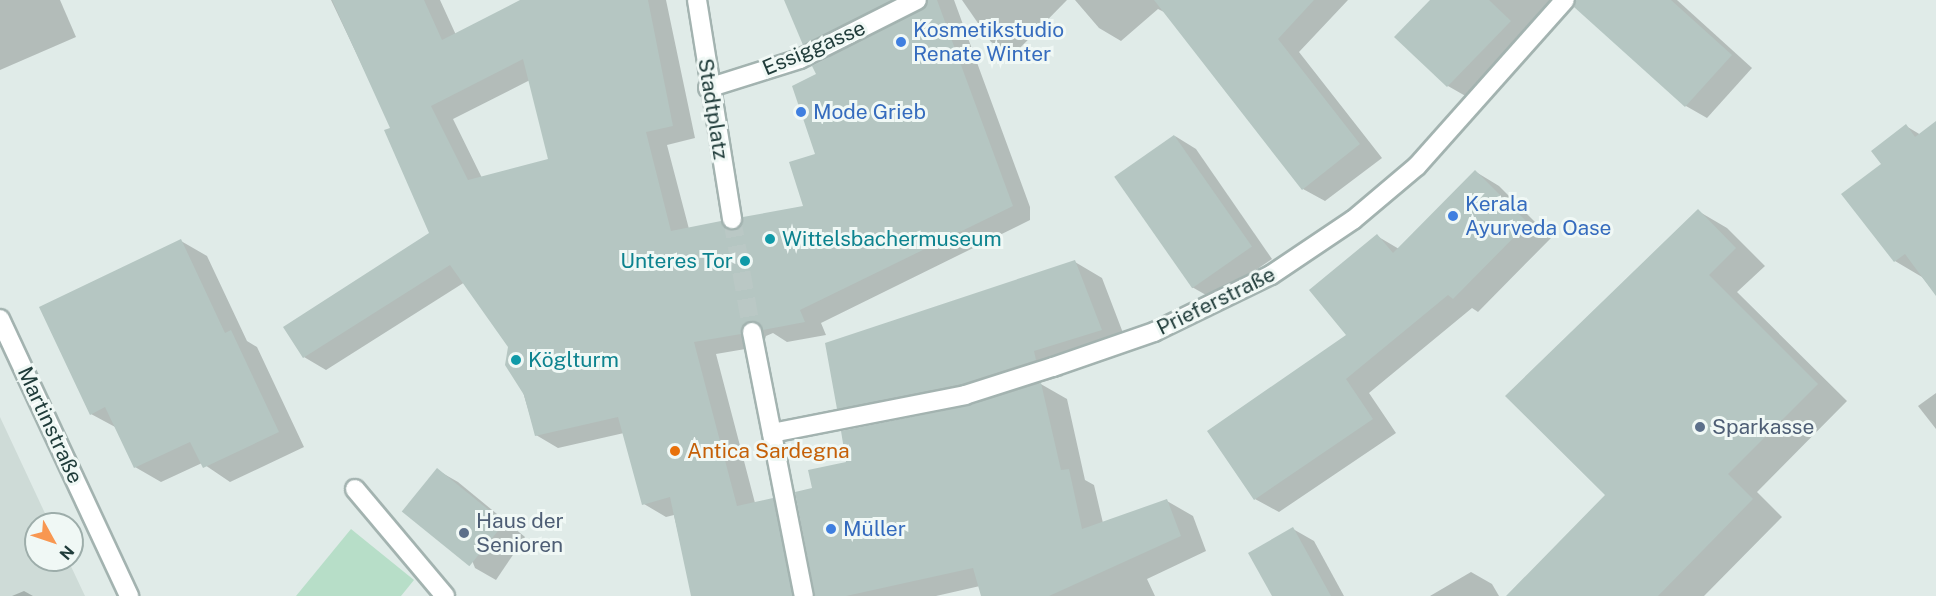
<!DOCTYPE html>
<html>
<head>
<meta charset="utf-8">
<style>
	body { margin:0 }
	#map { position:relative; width:1936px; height:596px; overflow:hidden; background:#e0ebe8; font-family:"Public Sans",sans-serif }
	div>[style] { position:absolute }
	.built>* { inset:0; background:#cedbd7 }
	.green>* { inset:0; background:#b7dec8 }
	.shadow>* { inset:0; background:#0003 }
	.building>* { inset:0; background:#b5c6c2; transform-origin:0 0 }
	.street-tunnel>* { height:18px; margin-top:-9px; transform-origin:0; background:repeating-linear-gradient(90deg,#bac8c5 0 18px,transparent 0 27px) }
	.roads { filter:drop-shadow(2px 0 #a3b3b0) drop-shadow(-2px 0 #a3b3b0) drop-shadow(0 2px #a3b3b0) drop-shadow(0 -2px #a3b3b0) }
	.street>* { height:18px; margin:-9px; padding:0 9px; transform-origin:9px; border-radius:9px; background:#fff }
	.secondary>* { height:18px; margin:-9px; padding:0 9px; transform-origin:9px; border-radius:9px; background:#fff }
	.dots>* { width:16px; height:16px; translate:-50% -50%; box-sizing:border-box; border:3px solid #f0f8f5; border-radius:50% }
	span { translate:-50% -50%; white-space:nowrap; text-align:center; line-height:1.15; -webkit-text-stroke:6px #f0f8f5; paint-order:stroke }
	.shop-label { font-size:21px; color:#366cbe }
	.left { translate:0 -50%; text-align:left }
	.street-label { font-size:21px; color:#203c3a }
	.culture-label { font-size:21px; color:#0d838f }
	.right { translate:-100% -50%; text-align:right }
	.service-label { font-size:21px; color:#4e5e75 }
	.food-label { font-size:21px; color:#c56008 }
	.north { position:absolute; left:24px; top:512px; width:60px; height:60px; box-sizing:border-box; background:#f0f8f5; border:2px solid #9dadaa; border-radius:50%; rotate:130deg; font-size:16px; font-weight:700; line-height:24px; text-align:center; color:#203c3a }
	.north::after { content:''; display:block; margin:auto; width:21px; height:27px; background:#f89751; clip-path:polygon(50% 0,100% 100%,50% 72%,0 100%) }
</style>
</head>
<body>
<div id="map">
	<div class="built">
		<div style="clip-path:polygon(0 417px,50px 524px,36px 524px,36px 560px,68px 560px,85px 596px,0 596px)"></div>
	</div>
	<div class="green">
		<div style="clip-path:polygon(351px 529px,414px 580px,401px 596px,296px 596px)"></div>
	</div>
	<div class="shadow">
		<div style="clip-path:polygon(0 0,60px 0,76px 37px,0 70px)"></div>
		<div style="clip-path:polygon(evenodd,331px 0,440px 0,456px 35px,524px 0,666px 0,695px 138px,667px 145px,689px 229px,721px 223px,735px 231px,805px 207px,817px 155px,818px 75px,830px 58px,804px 44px,785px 0,954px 0,1030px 207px,1030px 220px,821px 323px,826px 335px,787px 342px,773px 333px,766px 336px,763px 346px,716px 354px,755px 503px,773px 499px,795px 512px,812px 596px,693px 596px,674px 515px,666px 517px,644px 504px,624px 433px,558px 448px,536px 435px,509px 346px,465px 282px,326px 370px,304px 357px,431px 234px,392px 128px,331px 0,530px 80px,550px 160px,482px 178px,453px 119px,530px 80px)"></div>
		<div style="clip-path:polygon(962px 0,1067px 0,1013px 55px,991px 42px)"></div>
		<div style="clip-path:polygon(1075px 0,1348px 0,1299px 52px,1382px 158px,1325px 201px,1303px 189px,1166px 13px,1158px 9px,1121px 41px,1099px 28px)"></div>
		<div style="clip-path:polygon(1432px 0,1568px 0,1469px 98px,1448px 86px)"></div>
		<div style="clip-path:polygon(1574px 0,1677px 0,1752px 68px,1707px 118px,1686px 106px,1575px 6px)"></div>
		<div style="clip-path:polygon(1936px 123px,1936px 294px,1922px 277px,1895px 261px,1883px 164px,1906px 126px,1921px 135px)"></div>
		<div style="clip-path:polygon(1175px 136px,1196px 149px,1272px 259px,1213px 299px,1192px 287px)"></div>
		<div style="clip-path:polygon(1476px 172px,1499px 186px,1551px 238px,1478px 312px,1472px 308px,1369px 393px,1396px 433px,1279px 512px,1255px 499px,1348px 335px,1377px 236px,1399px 249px)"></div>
		<div style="clip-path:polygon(1698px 211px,1727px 228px,1765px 266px,1737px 292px,1847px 401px,1757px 492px,1782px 517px,1704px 596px,1521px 596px,1607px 495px)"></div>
		<div style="clip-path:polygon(181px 241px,207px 256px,247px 341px,257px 347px,304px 447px,230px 482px,202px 463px,161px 482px,135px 467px,117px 428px,91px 414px)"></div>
		<div style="clip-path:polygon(1075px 262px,1102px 278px,1128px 346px,1061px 367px,1063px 376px,1039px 383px,1067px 399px,1085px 480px,1094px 485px,1103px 523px,1167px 501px,1193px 516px,1206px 551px,1147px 579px,1155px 596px,982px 596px,980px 586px,936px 596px,816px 596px,814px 490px,848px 463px,984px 402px,865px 423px,838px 408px)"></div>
		<div style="clip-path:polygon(1936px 393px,1936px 429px,1918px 406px)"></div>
		<div style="clip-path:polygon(437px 470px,458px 482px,525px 537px,496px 580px,475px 568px)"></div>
		<div style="clip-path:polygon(1293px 529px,1314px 541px,1344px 596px,1274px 596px)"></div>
		<div style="clip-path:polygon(1471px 572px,1492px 584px,1499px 596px,1430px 596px)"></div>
		<div style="clip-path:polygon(24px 591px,33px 596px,12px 596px)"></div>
	</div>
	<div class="building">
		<div style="clip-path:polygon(evenodd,332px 0,424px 0,442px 40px,520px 0,648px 0,673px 126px,646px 132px,671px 231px,721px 221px,727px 229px,734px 230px,742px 224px,743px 217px,803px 206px,789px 162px,815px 154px,792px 86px,816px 74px,812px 66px,922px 10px,928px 0,937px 0,1013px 206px,800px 310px,805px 322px,763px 330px,750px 321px,744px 324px,741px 334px,694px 342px,737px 506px,773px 498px,793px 596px,691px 596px,670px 497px,642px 505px,618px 417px,535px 436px,524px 395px,505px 365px,508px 347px,450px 265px,303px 358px,283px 327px,429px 233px,384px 130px,390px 128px,332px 0,523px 59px,548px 159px,468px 180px,431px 106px,523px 59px)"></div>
		<div style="clip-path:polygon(784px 0,892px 0,803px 45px)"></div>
		<div style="clip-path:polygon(1154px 0,1314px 0,1278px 39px,1360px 144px,1302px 190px)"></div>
		<div style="clip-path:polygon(1430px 0,1489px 0,1511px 21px,1447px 87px,1394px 37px)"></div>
		<div style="clip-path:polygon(1576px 0,1671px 0,1732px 55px,1685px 107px,1574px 7px)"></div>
		<div style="clip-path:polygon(1936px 121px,1936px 296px,1905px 254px,1894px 262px,1841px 194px,1881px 164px,1871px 151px,1906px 124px,1915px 137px)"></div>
		<div style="left:1174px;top:135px;width:136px;height:73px;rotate:55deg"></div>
		<div style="clip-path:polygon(1475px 170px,1528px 223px,1453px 299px,1448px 295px,1346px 379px,1373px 419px,1254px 500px,1207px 431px,1346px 335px,1309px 290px,1377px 234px,1393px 253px)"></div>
		<div style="clip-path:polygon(1698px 209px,1736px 248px,1709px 275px,1818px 384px,1728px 474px,1753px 499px,1658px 596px,1506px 596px,1605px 495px,1505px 396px)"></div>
		<div style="clip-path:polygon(181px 239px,225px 333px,231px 330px,279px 432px,203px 468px,190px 442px,134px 468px,105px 407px,90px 415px,39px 307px)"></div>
		<div style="clip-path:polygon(1075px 260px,1102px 330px,1034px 351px,1036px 360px,962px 384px,837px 409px,825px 343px)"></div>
		<div style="clip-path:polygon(1041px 383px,1061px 470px,1069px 469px,1082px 529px,1167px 499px,1181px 536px,1049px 596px,981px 596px,973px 568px,846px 596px,815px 596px,795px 492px,812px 488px,808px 470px,846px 462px,841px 431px,967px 406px)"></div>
		<div style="left:437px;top:468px;width:87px;height:56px;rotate:39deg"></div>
		<div style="clip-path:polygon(1293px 527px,1331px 596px,1272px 596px,1248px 553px)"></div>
	</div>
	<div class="street-tunnel">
		<div style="left:732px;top:219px;width:115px;rotate:80deg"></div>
	</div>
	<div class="roads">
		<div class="street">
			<div style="left:697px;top:0;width:222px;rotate:80.9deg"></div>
			<div style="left:708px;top:88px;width:96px;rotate:-17.5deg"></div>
			<div style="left:800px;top:59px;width:131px;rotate:-26.8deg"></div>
			<div style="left:752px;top:332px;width:269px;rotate:78.9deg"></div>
			<div style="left:772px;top:433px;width:197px;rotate:-11.1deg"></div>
			<div style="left:965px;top:395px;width:92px;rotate:-17.7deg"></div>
			<div style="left:1053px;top:367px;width:107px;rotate:-19.1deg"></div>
			<div style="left:1154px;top:332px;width:130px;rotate:-26deg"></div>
			<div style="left:1271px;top:275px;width:99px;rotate:-33.9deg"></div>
			<div style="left:1353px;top:220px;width:84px;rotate:-40.2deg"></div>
			<div style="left:1417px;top:166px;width:222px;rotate:-48.3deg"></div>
			<div style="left:355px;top:489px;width:140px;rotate:49.9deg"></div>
		</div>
		<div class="secondary">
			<div style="left:0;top:319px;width:306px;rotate:65deg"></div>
		</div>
	</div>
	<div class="dots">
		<div style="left:901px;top:42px;background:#3f7fe0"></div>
		<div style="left:801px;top:112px;background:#3f7fe0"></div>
		<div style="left:1453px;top:216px;background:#3f7fe0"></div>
		<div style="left:770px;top:239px;background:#0f9aa8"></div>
		<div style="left:745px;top:261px;background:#0f9aa8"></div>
		<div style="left:516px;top:360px;background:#0f9aa8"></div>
		<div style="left:1700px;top:427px;background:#5c6f8a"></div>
		<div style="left:675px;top:451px;background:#e8710a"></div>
		<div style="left:831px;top:529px;background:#3f7fe0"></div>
		<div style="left:464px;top:533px;background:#5c6f8a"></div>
	</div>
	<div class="shop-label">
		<span class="left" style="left:913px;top:42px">Kosmetikstudio<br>Renate Winter</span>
		<span class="left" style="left:813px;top:112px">Mode Grieb</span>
		<span class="left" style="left:1465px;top:216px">Kerala<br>Ayurveda Oase</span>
		<span class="left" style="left:843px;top:529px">Müller</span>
	</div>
	<div class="street-label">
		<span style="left:814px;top:48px;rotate:-23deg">Essiggasse</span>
		<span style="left:713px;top:109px;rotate:81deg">Stadtplatz</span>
		<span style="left:1216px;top:301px;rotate:-26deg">Prieferstraße</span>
		<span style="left:50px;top:425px;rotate:65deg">Martinstraße</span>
	</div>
	<div class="culture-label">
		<span class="left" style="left:782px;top:239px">Wittelsbachermuseum</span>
		<span class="right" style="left:733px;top:261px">Unteres Tor</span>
		<span class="left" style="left:528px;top:360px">Köglturm</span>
	</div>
	<div class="service-label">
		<span class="left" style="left:1712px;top:427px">Sparkasse</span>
		<span class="left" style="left:476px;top:533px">Haus der<br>Senioren</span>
	</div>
	<div class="food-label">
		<span class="left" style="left:687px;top:451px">Antica Sardegna</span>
	</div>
	<div class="north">N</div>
</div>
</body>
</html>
